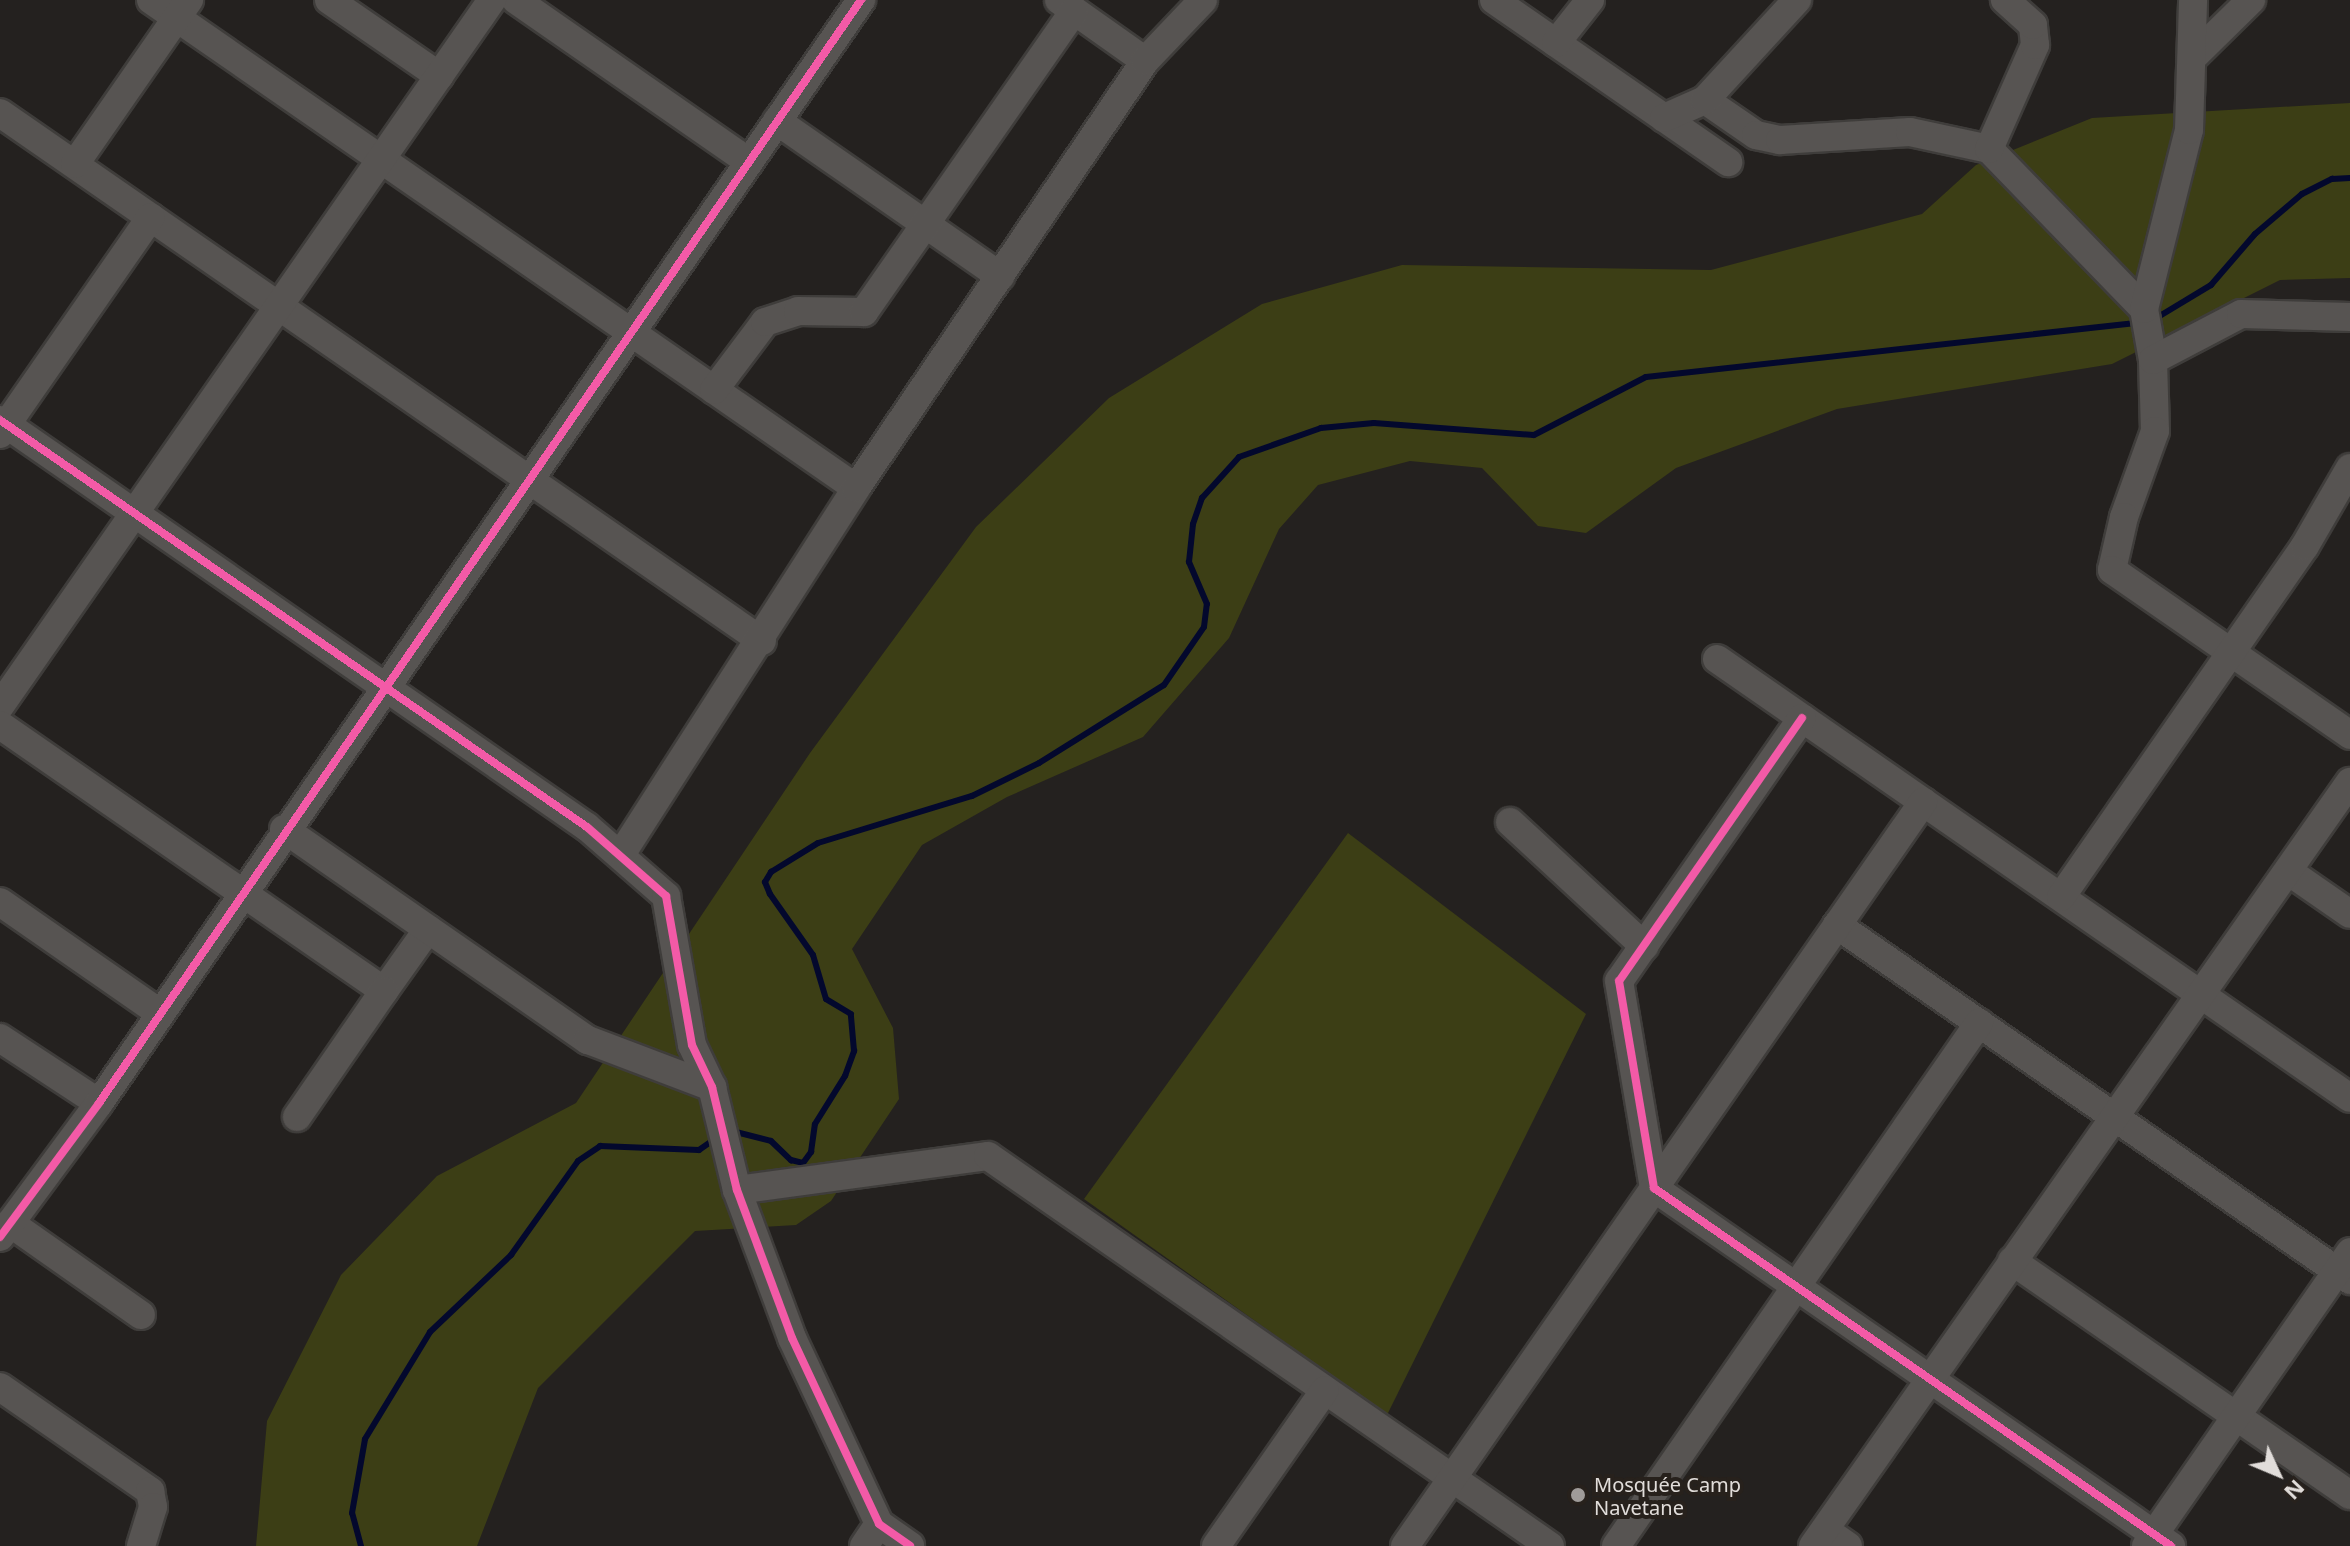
<!DOCTYPE html>
<html>
<head>
<meta charset="utf-8">
<style>
	body { margin:0 }
	#map { position:relative; width:2350px; height:1546px; overflow:hidden; background:#24211f; font-family:"Noto Sans",sans-serif }
	div>[style] { position:absolute }
	.green>* { inset:0; background:#3c3e15 }
	.stream>* { height:6px; margin:-3px; padding:0 3px; transform-origin:3px; border-radius:3px; background:#03082d }
	.roads { filter:drop-shadow(2px 0 #3f3d3b) drop-shadow(-2px 0 #3f3d3b) drop-shadow(0 2px #3f3d3b) drop-shadow(0 -2px #3f3d3b) }
	.minor>* { height:28px; margin:-14px; padding:0 14px; transform-origin:14px; border-radius:14px; background:#575452 }
	.cycleway>* { height:8px; margin:-4px; padding:0 4px; transform-origin:4px; border-radius:4px; background:#f35aa7 }
	.dots>* { width:22px; height:22px; translate:-50% -50%; box-sizing:border-box; border:4px solid #27211c; border-radius:50% }
	span { translate:-50% -50%; white-space:nowrap; text-align:center; line-height:1.15; -webkit-text-stroke:8px #27211c; paint-order:stroke }
	.poi-label { font-size:20px; color:#e1ddda }
	.left { translate:0 -50%; text-align:left }
	.north { position:absolute; left:2238px; top:1434px; width:80px; height:80px; -webkit-text-stroke:6px #27211c; paint-order:stroke; rotate:134deg; font-size:22px; font-weight:700; line-height:32px; text-align:center; color:#e1ddda }
	.north::after { content:''; display:block; margin:auto; width:28px; height:36px; background:#e1ddda; clip-path:polygon(50% 0,100% 100%,50% 72%,0 100%) }
</style>
</head>
<body>
<div id="map">
	<div class="green">
		<div style="clip-path:polygon(2350px 103px,2350px 278px,2280px 280px,2112px 364px,1837px 409px,1676px 468px,1586px 533px,1538px 526px,1482px 468px,1410px 461px,1318px 485px,1279px 529px,1229px 638px,1143px 737px,1007px 797px,922px 845px,852px 949px,893px 1028px,899px 1099px,831px 1201px,796px 1225px,695px 1231px,538px 1388px,477px 1546px,256px 1546px,267px 1421px,341px 1275px,437px 1176px,576px 1103px,810px 753px,976px 527px,1109px 398px,1262px 304px,1402px 265px,1711px 270px,1922px 214px,1976px 165px,2092px 118px)"></div>
		<div style="clip-path:polygon(1348px 833px,1586px 1014px,1387px 1415px,1084px 1199px)"></div>
	</div>
	<div class="stream">
		<div style="left:2153px;top:320px;width:68px;rotate:-31.1deg"></div>
		<div style="left:2211px;top:285px;width:67px;rotate:-49.2deg"></div>
		<div style="left:2255px;top:234px;width:62px;rotate:-40.4deg"></div>
		<div style="left:2302px;top:194px;width:34px;rotate:-27deg"></div>
		<div style="left:2332px;top:179px;width:18px;rotate:-3deg"></div>
		<div style="left:732px;top:1131px;width:40px;rotate:14.4deg"></div>
		<div style="left:771px;top:1141px;width:28px;rotate:44deg"></div>
		<div style="left:791px;top:1160px;width:12px;rotate:14deg"></div>
		<div style="left:803px;top:1163px;width:14px;rotate:-54deg"></div>
		<div style="left:811px;top:1152px;width:28px;rotate:-82deg"></div>
		<div style="left:815px;top:1124px;width:57px;rotate:-58deg"></div>
		<div style="left:845px;top:1076px;width:27px;rotate:-70deg"></div>
		<div style="left:854px;top:1051px;width:37px;rotate:-95deg"></div>
		<div style="left:851px;top:1014px;width:29px;rotate:-149deg"></div>
		<div style="left:826px;top:999px;width:46px;rotate:-106.5deg"></div>
		<div style="left:813px;top:955px;width:75px;rotate:-125.2deg"></div>
		<div style="left:770px;top:894px;width:13px;rotate:-113deg"></div>
		<div style="left:765px;top:882px;width:12px;rotate:-59deg"></div>
		<div style="left:771px;top:872px;width:55px;rotate:-31.7deg"></div>
		<div style="left:818px;top:843px;width:161px;rotate:-17deg"></div>
		<div style="left:972px;top:796px;width:75px;rotate:-26.2deg"></div>
		<div style="left:1039px;top:763px;width:147px;rotate:-32deg"></div>
		<div style="left:1164px;top:685px;width:70px;rotate:-55.4deg"></div>
		<div style="left:1204px;top:627px;width:23px;rotate:-83deg"></div>
		<div style="left:1207px;top:604px;width:46px;rotate:-113.2deg"></div>
		<div style="left:1189px;top:562px;width:38px;rotate:-84deg"></div>
		<div style="left:1193px;top:524px;width:28px;rotate:-71deg"></div>
		<div style="left:1202px;top:498px;width:55px;rotate:-47.9deg"></div>
		<div style="left:1239px;top:457px;width:87px;rotate:-19.5deg"></div>
		<div style="left:1321px;top:428px;width:53px;rotate:-5.4deg"></div>
		<div style="left:1374px;top:423px;width:160px;rotate:4.3deg"></div>
		<div style="left:1534px;top:435px;width:126px;rotate:-27.4deg"></div>
		<div style="left:1646px;top:377px;width:495px;rotate:-6.3deg"></div>
		<div style="left:361px;top:1546px;width:34px;rotate:-105deg"></div>
		<div style="left:352px;top:1513px;width:75px;rotate:-80deg"></div>
		<div style="left:365px;top:1439px;width:125px;rotate:-58.7deg"></div>
		<div style="left:430px;top:1332px;width:112px;rotate:-43.5deg"></div>
		<div style="left:511px;top:1255px;width:115px;rotate:-54.5deg"></div>
		<div style="left:578px;top:1161px;width:27px;rotate:-34deg"></div>
		<div style="left:600px;top:1146px;width:99px;rotate:2.3deg"></div>
		<div style="left:699px;top:1150px;width:19px;rotate:-35deg"></div>
	</div>
	<div class="roads">
		<div class="minor">
			<div style="left:151px;top:0;width:857px;rotate:34.69deg"></div>
			<div style="left:329px;top:0;width:134px;rotate:34.6deg"></div>
			<div style="left:516px;top:0;width:284px;rotate:34.8deg"></div>
			<div style="left:1059px;top:0;width:105px;rotate:35.3deg"></div>
			<div style="left:1494px;top:0;width:285px;rotate:34.7deg"></div>
			<div style="left:1556px;top:43px;width:55px;rotate:-51.7deg"></div>
			<div style="left:2192px;top:58px;width:83px;rotate:-44.5deg"></div>
			<div style="left:1705px;top:100px;width:62px;rotate:34.5deg"></div>
			<div style="left:1756px;top:135px;width:25px;rotate:12deg"></div>
			<div style="left:1780px;top:140px;width:130px;rotate:-3.5deg"></div>
			<div style="left:1910px;top:132px;width:81px;rotate:12.1deg"></div>
			<div style="left:1989px;top:149px;width:223px;rotate:45.9deg"></div>
			<div style="left:2144px;top:309px;width:52px;rotate:80deg"></div>
			<div style="left:2153px;top:360px;width:71px;rotate:88.4deg"></div>
			<div style="left:2155px;top:431px;width:91px;rotate:109.8deg"></div>
			<div style="left:2124px;top:517px;width:54px;rotate:102.8deg"></div>
			<div style="left:2112px;top:570px;width:290px;rotate:34.7deg"></div>
			<div style="left:0;top:113px;width:927px;rotate:34.72deg"></div>
			<div style="left:1664px;top:118px;width:45px;rotate:-23.7deg"></div>
			<div style="left:1705px;top:100px;width:136px;rotate:-47.4deg"></div>
			<div style="left:777px;top:121px;width:272px;rotate:34.8deg"></div>
			<div style="left:1989px;top:149px;width:114px;rotate:-66.1deg"></div>
			<div style="left:2035px;top:45px;width:20px;rotate:-96deg"></div>
			<div style="left:2033px;top:25px;width:38px;rotate:-138deg"></div>
			<div style="left:75px;top:164px;width:200px;rotate:-55.2deg"></div>
			<div style="left:2144px;top:309px;width:185px;rotate:-75.9deg"></div>
			<div style="left:2189px;top:130px;width:130px;rotate:-88.2deg"></div>
			<div style="left:2153px;top:360px;width:99px;rotate:-27.6deg"></div>
			<div style="left:2241px;top:314px;width:109px;rotate:1.6deg"></div>
			<div style="left:714px;top:390px;width:85px;rotate:-53.1deg"></div>
			<div style="left:765px;top:322px;width:35px;rotate:-18deg"></div>
			<div style="left:798px;top:311px;width:66px;rotate:0.9deg"></div>
			<div style="left:864px;top:312px;width:367px;rotate:-55.1deg"></div>
			<div style="left:0;top:420px;width:714px;rotate:34.74deg"></div>
			<div style="left:587px;top:827px;width:105px;rotate:41.1deg"></div>
			<div style="left:666px;top:896px;width:151px;rotate:80.1deg"></div>
			<div style="left:692px;top:1045px;width:47px;rotate:64.5deg"></div>
			<div style="left:712px;top:1087px;width:106px;rotate:76.4deg"></div>
			<div style="left:737px;top:1190px;width:158px;rotate:69.6deg"></div>
			<div style="left:792px;top:1338px;width:205px;rotate:64.9deg"></div>
			<div style="left:879px;top:1524px;width:38px;rotate:35deg"></div>
			<div style="left:0;top:434px;width:264px;rotate:-55.2deg"></div>
			<div style="left:1717px;top:659px;width:770px;rotate:34.74deg"></div>
			<div style="left:0;top:706px;width:861px;rotate:-55.13deg"></div>
			<div style="left:1802px;top:718px;width:320px;rotate:124.8deg"></div>
			<div style="left:1619px;top:981px;width:210px;rotate:80.4deg"></div>
			<div style="left:1654px;top:1188px;width:629px;rotate:34.7deg"></div>
			<div style="left:0;top:725px;width:467px;rotate:34.7deg"></div>
			<div style="left:384px;top:991px;width:76px;rotate:-54.6deg"></div>
			<div style="left:1510px;top:822px;width:183px;rotate:42.8deg"></div>
			<div style="left:284px;top:829px;width:370px;rotate:34.8deg"></div>
			<div style="left:588px;top:1040px;width:133px;rotate:20.8deg"></div>
			<div style="left:622px;top:853px;width:434px;rotate:-57.3deg"></div>
			<div style="left:856px;top:488px;width:516px;rotate:-55.91deg"></div>
			<div style="left:1145px;top:61px;width:84px;rotate:-46.4deg"></div>
			<div style="left:2288px;top:871px;width:75px;rotate:34.7deg"></div>
			<div style="left:2061px;top:897px;width:427px;rotate:-55.2deg"></div>
			<div style="left:2305px;top:546px;width:90px;rotate:-60deg"></div>
			<div style="left:0;top:902px;width:191px;rotate:34.8deg"></div>
			<div style="left:1837px;top:925px;width:624px;rotate:34.68deg"></div>
			<div style="left:0;top:1038px;width:118px;rotate:33.3deg"></div>
			<div style="left:297px;top:1117px;width:153px;rotate:-55.4deg"></div>
			<div style="left:737px;top:1190px;width:253px;rotate:-7.7deg"></div>
			<div style="left:988px;top:1156px;width:684px;rotate:34.76deg"></div>
			<div style="left:10px;top:1223px;width:160px;rotate:35.1deg"></div>
			<div style="left:0;top:1237px;width:167px;rotate:-53.5deg"></div>
			<div style="left:99px;top:1103px;width:1341px;rotate:-55.36deg"></div>
			<div style="left:2012px;top:1261px;width:411px;rotate:34.7deg"></div>
			<div style="left:0;top:1387px;width:183px;rotate:34.7deg"></div>
			<div style="left:150px;top:1491px;width:16px;rotate:79deg"></div>
			<div style="left:153px;top:1507px;width:41px;rotate:107.1deg"></div>
			<div style="left:1825px;top:1530px;width:28px;rotate:35deg"></div>
			<div style="left:864px;top:1546px;width:27px;rotate:-56deg"></div>
			<div style="left:1216px;top:1546px;width:190px;rotate:-55.1deg"></div>
			<div style="left:1405px;top:1546px;width:907px;rotate:-55.15deg"></div>
			<div style="left:1616px;top:1546px;width:637px;rotate:-55.24deg"></div>
			<div style="left:1813px;top:1546px;width:934px;rotate:-54.9deg"></div>
			<div style="left:2146px;top:1546px;width:358px;rotate:-55.2deg"></div>
		</div>
	</div>
	<div class="cycleway">
		<div style="left:0;top:420px;width:714px;rotate:34.74deg"></div>
		<div style="left:587px;top:827px;width:105px;rotate:41.1deg"></div>
		<div style="left:666px;top:896px;width:151px;rotate:80.1deg"></div>
		<div style="left:692px;top:1045px;width:47px;rotate:64.5deg"></div>
		<div style="left:712px;top:1087px;width:106px;rotate:76.4deg"></div>
		<div style="left:737px;top:1190px;width:158px;rotate:69.6deg"></div>
		<div style="left:792px;top:1338px;width:205px;rotate:64.9deg"></div>
		<div style="left:879px;top:1524px;width:38px;rotate:35deg"></div>
		<div style="left:1802px;top:718px;width:320px;rotate:124.8deg"></div>
		<div style="left:1619px;top:981px;width:210px;rotate:80.4deg"></div>
		<div style="left:1654px;top:1188px;width:629px;rotate:34.7deg"></div>
		<div style="left:0;top:1237px;width:167px;rotate:-53.5deg"></div>
		<div style="left:99px;top:1103px;width:1341px;rotate:-55.36deg"></div>
	</div>
	<div class="dots">
		<div style="left:1578px;top:1495px;background:#9f9b99"></div>
	</div>
	<div class="poi-label">
		<span class="left" style="left:1594px;top:1496px">Mosquée Camp<br>Navetane</span>
	</div>
	<div class="north">N</div>
</div>
</body>
</html>
